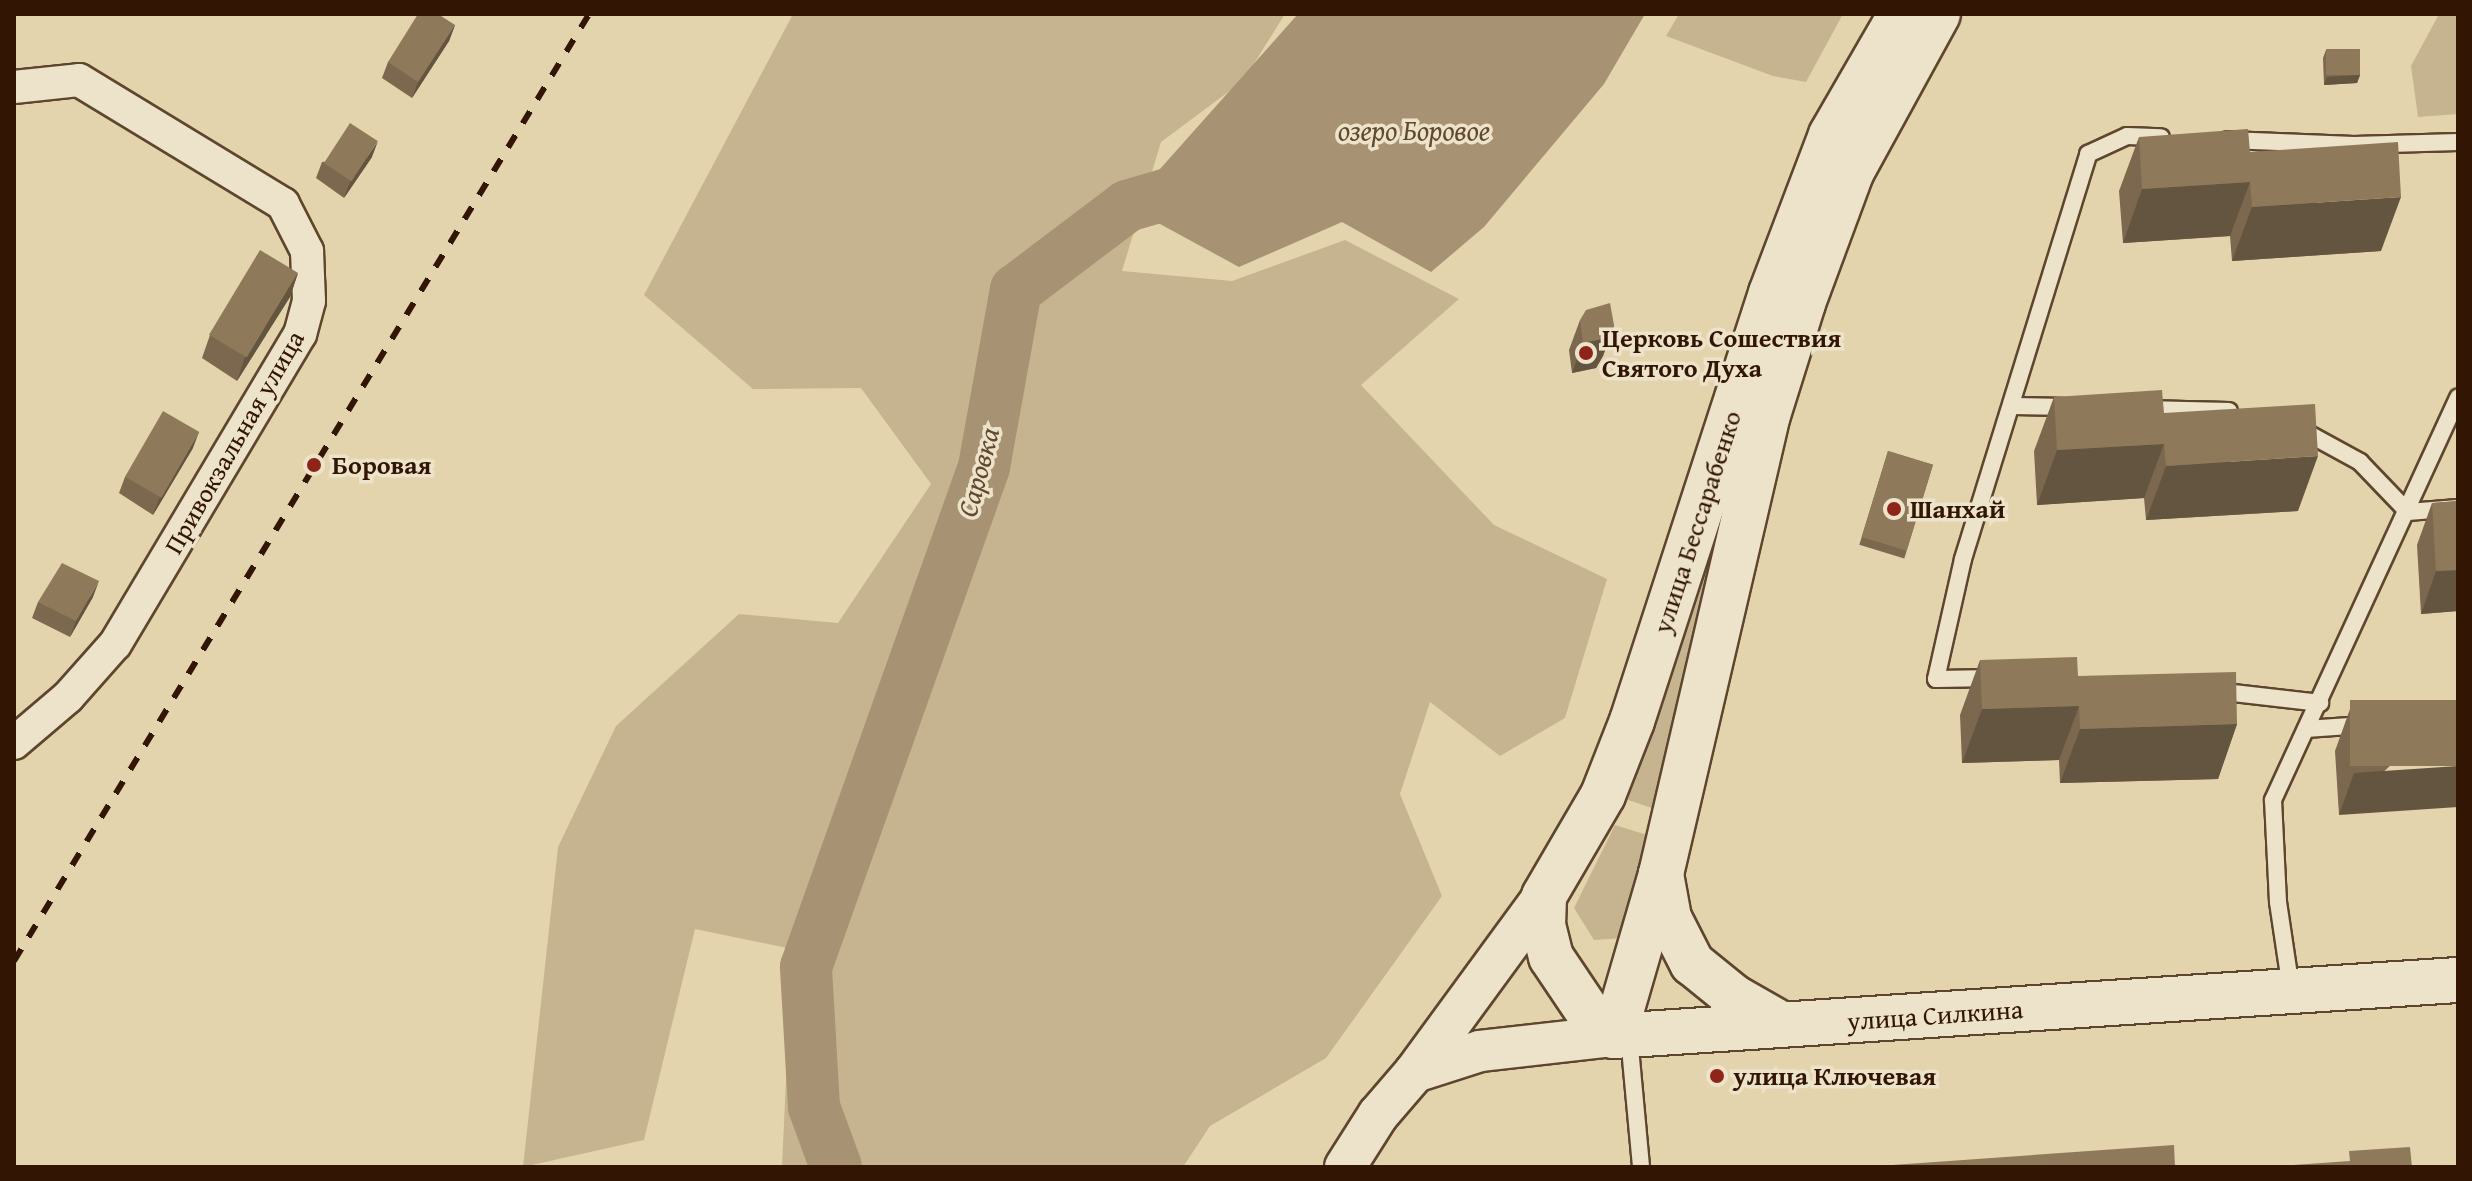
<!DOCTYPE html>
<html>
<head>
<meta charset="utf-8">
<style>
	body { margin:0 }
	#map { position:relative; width:2472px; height:1181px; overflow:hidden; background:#e4d4ad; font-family:"Gentium Book Plus",serif }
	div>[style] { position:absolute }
	.green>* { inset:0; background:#c6b490 }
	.water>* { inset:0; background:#a79373 }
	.river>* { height:52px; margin:-26px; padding:0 26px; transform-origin:26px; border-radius:26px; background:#a79373 }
	.roads { filter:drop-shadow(2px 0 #5e462e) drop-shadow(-2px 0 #5e462e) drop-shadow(0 2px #5e462e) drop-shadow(0 -2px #5e462e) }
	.service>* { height:16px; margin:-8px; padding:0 8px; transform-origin:8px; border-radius:8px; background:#ede3ca }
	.minor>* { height:32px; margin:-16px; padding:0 16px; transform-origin:16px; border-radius:16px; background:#ede3ca }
	.tertiary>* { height:40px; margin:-20px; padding:0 20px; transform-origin:20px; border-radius:20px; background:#ede3ca }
	.secondary>* { height:44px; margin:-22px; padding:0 22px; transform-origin:22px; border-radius:22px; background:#ede3ca }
	.rail>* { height:6px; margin-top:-3px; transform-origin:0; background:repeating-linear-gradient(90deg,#321603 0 14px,transparent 0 28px) }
	.wall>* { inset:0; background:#7b684e; transform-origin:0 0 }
	.shaded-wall>* { inset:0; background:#645540 }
	.building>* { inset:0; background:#8f795b; transform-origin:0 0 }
	.dots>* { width:22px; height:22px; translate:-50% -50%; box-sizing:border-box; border:4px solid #ede3ca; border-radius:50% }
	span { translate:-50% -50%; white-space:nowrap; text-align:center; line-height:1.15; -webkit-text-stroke:7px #ede3ca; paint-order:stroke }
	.poi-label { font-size:26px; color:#321603; font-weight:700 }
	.left { translate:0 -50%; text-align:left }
	.street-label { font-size:26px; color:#321603 }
	.water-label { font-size:28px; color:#614830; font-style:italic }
	.frame { position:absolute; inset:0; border:16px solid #321603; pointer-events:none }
</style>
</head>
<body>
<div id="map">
	<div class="green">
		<div style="clip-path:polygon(793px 14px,1285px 14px,1243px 81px,1161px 142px,1122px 271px,1232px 281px,1345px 240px,1459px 299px,1361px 385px,1494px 525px,1607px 579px,1565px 718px,1500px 756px,1430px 702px,1400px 794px,1442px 896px,1326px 1058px,1210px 1126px,1183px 1167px,782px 1167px,792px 949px,695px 929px,644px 1140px,523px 1167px,558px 847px,616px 726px,739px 614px,838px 623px,931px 484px,861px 388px,753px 389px,644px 295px)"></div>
		<div style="clip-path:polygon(1679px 14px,1843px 14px,1806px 82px,1773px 76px,1666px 36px)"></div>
		<div style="clip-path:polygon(2439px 14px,2458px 14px,2458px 114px,2418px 117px,2411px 66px)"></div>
		<div style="clip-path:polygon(1776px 306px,1664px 812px,1628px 800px,1661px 674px)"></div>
		<div style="clip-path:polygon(1615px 825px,1657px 838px,1625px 938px,1594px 940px,1574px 908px)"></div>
	</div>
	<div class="water">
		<div style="clip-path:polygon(1298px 14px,1645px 14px,1604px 84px,1484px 227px,1431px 272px,1342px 222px,1239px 267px,1127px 206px)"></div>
	</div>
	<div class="river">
		<div style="left:836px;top:1167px;width:64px;rotate:-110.1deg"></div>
		<div style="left:814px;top:1107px;width:140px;rotate:-93.3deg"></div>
		<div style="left:806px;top:967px;width:531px;rotate:-70.4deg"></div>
		<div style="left:984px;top:467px;width:180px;rotate:-79.8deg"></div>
		<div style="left:1016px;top:290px;width:139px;rotate:-37.1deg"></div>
		<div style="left:1127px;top:206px;width:71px;rotate:-16.4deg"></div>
	</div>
	<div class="roads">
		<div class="service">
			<div style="left:2228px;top:140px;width:126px;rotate:2.3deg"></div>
			<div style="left:2354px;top:145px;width:104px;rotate:-1.7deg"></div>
			<div style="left:2013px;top:406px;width:56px;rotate:1deg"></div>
			<div style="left:2144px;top:409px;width:85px;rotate:1.3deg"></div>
			<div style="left:2298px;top:428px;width:71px;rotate:28.7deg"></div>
			<div style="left:2360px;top:462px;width:69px;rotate:46.2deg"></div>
			<div style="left:2408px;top:512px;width:50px;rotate:-4.6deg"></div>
			<div style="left:1994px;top:678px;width:58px;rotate:179deg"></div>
			<div style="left:1936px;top:679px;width:123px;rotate:-77.3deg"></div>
			<div style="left:1963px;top:559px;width:424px;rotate:-72.8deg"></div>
			<div style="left:2088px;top:154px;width:43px;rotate:-24.8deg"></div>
			<div style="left:2127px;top:136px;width:34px;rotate:2deg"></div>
			<div style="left:2216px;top:691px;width:105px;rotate:6.6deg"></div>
			<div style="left:2306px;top:729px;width:58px;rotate:-3.9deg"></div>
			<div style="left:2291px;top:989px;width:88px;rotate:-98.5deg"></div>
			<div style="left:2278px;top:902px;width:102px;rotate:-92.8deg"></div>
			<div style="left:2273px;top:800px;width:443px;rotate:-65.3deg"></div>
			<div style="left:1629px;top:1037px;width:131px;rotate:84.7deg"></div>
		</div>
		<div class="minor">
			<div style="left:14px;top:87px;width:65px;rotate:-6.1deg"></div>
			<div style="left:79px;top:80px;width:239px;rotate:31.3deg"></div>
			<div style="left:283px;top:204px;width:53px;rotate:62.9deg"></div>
			<div style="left:307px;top:251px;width:50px;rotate:87.7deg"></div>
			<div style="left:309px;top:301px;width:34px;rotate:105deg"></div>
			<div style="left:300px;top:334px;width:361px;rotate:120.8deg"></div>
			<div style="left:115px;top:644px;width:71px;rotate:131.6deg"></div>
			<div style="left:68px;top:697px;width:71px;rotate:139.6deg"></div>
		</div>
		<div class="tertiary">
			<div style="left:1415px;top:1072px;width:68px;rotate:-17.9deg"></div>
			<div style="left:1480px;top:1051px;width:135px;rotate:-6.4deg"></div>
			<div style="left:1345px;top:1167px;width:62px;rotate:-57.6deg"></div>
			<div style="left:1378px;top:1115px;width:57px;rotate:-49.3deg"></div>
			<div style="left:1415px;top:1072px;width:218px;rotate:-53.8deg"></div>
		</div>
		<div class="secondary">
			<div style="left:1661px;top:874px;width:45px;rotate:79.7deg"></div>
			<div style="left:1669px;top:918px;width:51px;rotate:62.9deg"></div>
			<div style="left:1692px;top:963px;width:54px;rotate:39deg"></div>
			<div style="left:1734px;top:997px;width:56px;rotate:29.7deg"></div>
			<div style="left:1614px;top:1036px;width:35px;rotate:-137deg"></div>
			<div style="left:1588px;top:1012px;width:66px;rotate:-123.9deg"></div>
			<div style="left:1551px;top:957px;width:32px;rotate:-104deg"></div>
			<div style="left:1543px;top:926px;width:30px;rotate:-88deg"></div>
			<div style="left:1544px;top:896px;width:117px;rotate:-59.7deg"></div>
			<div style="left:1603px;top:795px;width:79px;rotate:-68.6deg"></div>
			<div style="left:1632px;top:721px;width:450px;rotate:-72deg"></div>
			<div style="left:1771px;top:293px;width:169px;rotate:-69.2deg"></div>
			<div style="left:1831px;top:135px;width:140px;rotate:-60deg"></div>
			<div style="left:1614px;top:1036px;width:169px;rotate:-73.8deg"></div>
			<div style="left:1661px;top:874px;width:471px;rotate:-76.9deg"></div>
			<div style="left:1768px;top:415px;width:117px;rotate:-72.6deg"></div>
			<div style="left:1803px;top:303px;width:139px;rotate:-69.7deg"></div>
			<div style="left:1851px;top:173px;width:181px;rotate:-61.3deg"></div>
			<div style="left:1614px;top:1036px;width:846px;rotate:-3.8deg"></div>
		</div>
	</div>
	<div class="rail">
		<div style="left:14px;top:961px;width:1108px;rotate:-58.73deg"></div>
	</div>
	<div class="wall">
		<div style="clip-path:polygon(455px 25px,449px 41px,412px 98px,382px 78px,388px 62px)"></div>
		<div style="clip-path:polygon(2326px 50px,2360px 75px,2357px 83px,2324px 85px,2323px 58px)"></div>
		<div style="clip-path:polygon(2139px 137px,2250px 152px,2381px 251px,2232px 261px,2230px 236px,2123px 243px,2119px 191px)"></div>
		<div style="clip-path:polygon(372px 157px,344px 198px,316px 178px,322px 162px)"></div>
		<div style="clip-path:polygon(298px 273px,290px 297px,237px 381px,202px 358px,210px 335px)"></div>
		<div style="clip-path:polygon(1580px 320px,1614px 325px,1603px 356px,1596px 368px,1572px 373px,1569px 350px)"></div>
		<div style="clip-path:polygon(2054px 397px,2164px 413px,2298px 511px,2146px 520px,2144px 498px,2037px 505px,2034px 451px)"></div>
		<div style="clip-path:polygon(193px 448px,153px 515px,119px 493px,125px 477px)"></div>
		<div style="left:1888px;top:451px;width:47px;height:98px;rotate:17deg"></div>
		<div style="clip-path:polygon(2458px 501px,2458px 611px,2421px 614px,2417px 545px,2432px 503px)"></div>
		<div style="clip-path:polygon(93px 597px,70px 637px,32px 618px,38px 602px)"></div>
		<div style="clip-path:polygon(1980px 660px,2078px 676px,2237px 724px,2218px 779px,2060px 783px,2059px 760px,1962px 763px,1960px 715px)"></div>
		<div style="clip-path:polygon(2458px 700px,2339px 815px,2335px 751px,2350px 709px)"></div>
	</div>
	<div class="shaded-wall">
		<div style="clip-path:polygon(455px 25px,449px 41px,412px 98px,418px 82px)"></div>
		<div style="clip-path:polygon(2360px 75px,2357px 83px,2324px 85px,2327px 77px)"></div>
		<div style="clip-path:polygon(378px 141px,372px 157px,344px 198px,350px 182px)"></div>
		<div style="clip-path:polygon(2250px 182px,2230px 236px,2123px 243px,2142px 189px)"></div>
		<div style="clip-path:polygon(2401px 197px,2381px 251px,2232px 261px,2252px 207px)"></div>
		<div style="clip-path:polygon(298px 273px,290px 297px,237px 381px,245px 357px)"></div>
		<div style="clip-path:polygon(1614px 325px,1603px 356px,1596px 368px,1572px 373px,1583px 343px)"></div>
		<div style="clip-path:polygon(199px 432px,193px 448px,153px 515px,159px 499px)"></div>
		<div style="clip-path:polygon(2164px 444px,2144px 498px,2037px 505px,2057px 450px)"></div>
		<div style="clip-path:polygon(2318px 456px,2298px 511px,2146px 520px,2166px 466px)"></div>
		<div style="clip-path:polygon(2458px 570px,2458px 611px,2421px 614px,2436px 571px)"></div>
		<div style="clip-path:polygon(99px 581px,93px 597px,70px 637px,76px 621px)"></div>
		<div style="clip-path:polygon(2079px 706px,2059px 760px,1962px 763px,1982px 709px)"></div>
		<div style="clip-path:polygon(2237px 724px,2218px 779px,2060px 783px,2080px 729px)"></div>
		<div style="clip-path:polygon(2458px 766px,2458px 807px,2339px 815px,2354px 773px)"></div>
	</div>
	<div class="building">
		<div style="clip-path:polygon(418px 14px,438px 14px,455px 25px,418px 82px,388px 62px)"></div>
		<div style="left:2360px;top:49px;width:26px;height:34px;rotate:90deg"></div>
		<div style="left:350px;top:123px;width:33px;height:48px;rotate:33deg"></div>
		<div style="clip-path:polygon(2248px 129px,2250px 152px,2398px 142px,2401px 197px,2252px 207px,2250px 182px,2142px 189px,2139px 137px)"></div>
		<div style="left:260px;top:250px;width:44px;height:99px;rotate:31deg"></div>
		<div style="clip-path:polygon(1610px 303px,1614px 325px,1607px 338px,1583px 343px,1580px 320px,1586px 310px)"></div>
		<div style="clip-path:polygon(2162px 390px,2164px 413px,2315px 404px,2318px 456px,2166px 466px,2164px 444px,2057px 450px,2054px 397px)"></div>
		<div style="left:163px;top:411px;width:42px;height:76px;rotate:30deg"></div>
		<div style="left:1888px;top:451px;width:47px;height:90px;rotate:17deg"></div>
		<div style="clip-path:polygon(2458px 501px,2458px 570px,2436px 571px,2432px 503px)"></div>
		<div style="clip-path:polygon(62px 563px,99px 581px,76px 621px,38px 602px)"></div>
		<div style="clip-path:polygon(2077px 657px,2078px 676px,2236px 672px,2237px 724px,2080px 729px,2079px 706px,1982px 709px,1980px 660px)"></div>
		<div style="left:2458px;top:700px;width:66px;height:108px;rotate:90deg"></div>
		<div style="clip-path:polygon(2174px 1145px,2175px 1167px,1864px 1167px)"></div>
		<div style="clip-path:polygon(2410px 1147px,2412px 1167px,2265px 1167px,2350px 1161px,2349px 1151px)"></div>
	</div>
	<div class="dots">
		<div style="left:1586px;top:353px;background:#8f2418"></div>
		<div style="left:314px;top:465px;background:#8f2418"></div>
		<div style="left:1894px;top:509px;background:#8f2418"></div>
		<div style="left:1717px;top:1076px;background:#8f2418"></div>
	</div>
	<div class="poi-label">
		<span class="left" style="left:1602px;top:353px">Церковь Сошествия<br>Святого Духа</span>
		<span class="left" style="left:332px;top:465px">Боровая</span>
		<span class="left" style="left:1910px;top:509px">Шанхай</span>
		<span class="left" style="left:1733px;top:1076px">улица Ключевая</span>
	</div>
	<div class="street-label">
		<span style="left:234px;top:442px;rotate:-60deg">Привокзальная улица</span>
		<span style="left:1697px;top:522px;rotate:-72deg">улица Бессарабенко</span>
		<span style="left:1935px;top:1015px;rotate:-4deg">улица Силкина</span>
	</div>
	<div class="water-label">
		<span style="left:1414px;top:130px">озеро Боровое</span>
		<span style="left:978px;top:472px;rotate:-75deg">Саровка</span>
	</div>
	<div class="frame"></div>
</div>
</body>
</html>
